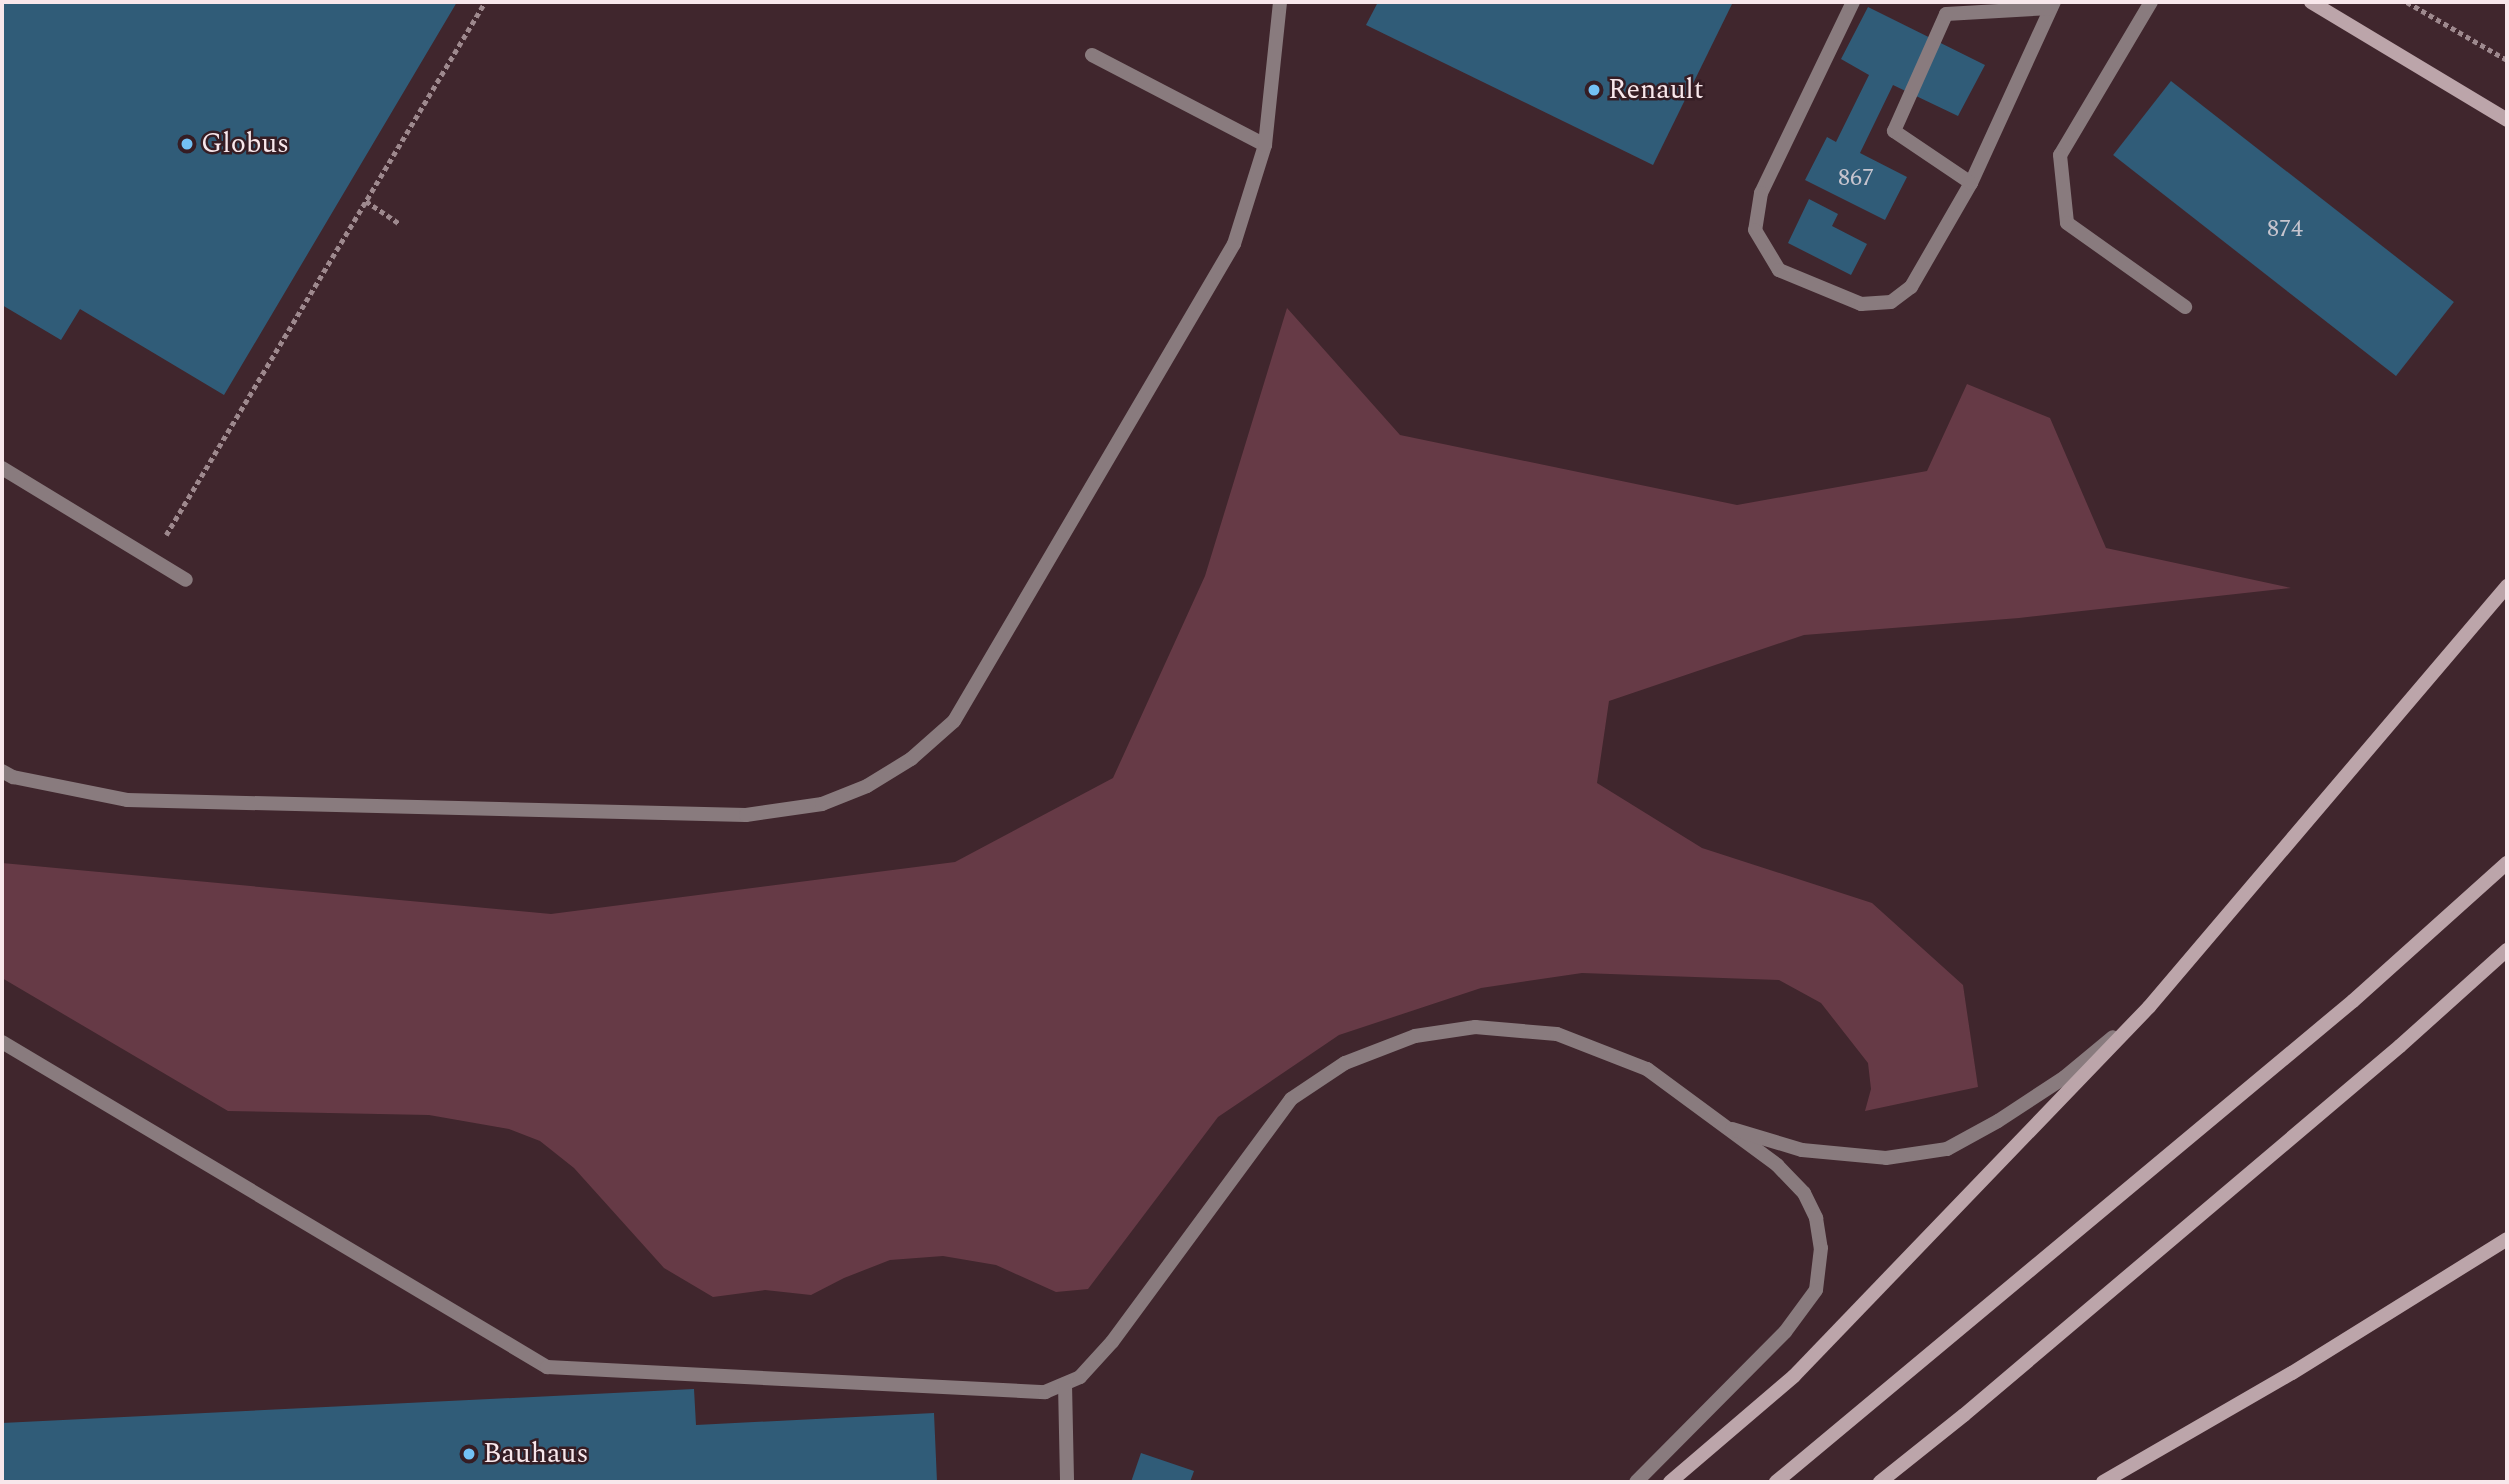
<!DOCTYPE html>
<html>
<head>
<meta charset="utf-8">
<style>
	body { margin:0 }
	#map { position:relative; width:2509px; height:1484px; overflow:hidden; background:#40262d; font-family:Spectral,serif }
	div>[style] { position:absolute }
	.green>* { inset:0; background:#663a46 }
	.building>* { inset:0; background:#305c78; transform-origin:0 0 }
	.path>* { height:4.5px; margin-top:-2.25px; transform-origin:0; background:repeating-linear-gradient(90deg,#9e898e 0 5px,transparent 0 8.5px) }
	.service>* { height:14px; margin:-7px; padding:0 7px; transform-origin:7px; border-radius:7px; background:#897b7e }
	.minor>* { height:14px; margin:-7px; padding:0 7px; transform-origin:7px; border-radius:7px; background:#897b7e }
	.secondary>* { height:14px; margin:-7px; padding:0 7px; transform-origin:7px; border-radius:7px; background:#bca5aa }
	.dots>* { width:19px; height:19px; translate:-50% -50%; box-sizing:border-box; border:4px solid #351d24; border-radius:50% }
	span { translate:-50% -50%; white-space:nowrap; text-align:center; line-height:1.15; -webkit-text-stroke:5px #351d24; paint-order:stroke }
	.number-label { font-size:24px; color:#c6c4ce }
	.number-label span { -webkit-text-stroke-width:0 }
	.poi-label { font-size:28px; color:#f8e7eb }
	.left { translate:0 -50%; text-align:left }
	.frame { position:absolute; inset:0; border:4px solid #f8e7eb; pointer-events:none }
</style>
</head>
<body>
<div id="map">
	<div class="green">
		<div style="clip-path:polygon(1287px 308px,1400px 435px,1737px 505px,1927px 471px,1967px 384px,2050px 418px,2106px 548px,2291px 588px,2019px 618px,1804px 635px,1609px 701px,1597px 783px,1702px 848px,1872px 903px,1963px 985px,1978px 1087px,1865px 1111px,1871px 1089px,1868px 1063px,1821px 1003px,1779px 980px,1582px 973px,1481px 988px,1339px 1035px,1218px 1117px,1088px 1289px,1056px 1292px,996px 1265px,943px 1256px,890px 1260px,844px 1278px,811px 1295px,765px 1290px,713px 1297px,664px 1268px,574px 1168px,540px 1141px,509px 1129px,429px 1115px,228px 1111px,2px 978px,2px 863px,551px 914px,955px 862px,1113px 778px,1205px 576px)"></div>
	</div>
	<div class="building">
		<div style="clip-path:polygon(2px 2px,457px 2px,224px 395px,80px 309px,61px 340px,2px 305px)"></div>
		<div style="clip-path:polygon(1378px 2px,1733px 2px,1653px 165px,1366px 25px)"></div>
		<div style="clip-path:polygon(1868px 7px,1985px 65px,1958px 116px,1893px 85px,1860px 153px,1907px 177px,1885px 220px,1805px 180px,1827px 137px,1836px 142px,1869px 75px,1841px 59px)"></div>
		<div style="left:2171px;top:81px;width:359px;height:94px;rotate:38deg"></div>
		<div style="clip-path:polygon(1809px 199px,1838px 214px,1832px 226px,1867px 244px,1851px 275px,1788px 243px)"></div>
		<div style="clip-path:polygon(694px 1389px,696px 1425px,934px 1413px,937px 1482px,2px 1482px,2px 1423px)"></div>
		<div style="clip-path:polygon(1141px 1453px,1194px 1471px,1190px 1482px,1131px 1482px)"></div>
	</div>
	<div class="path">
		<div style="left:2407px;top:2px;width:116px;rotate:30.1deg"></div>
		<div style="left:366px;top:201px;width:40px;rotate:34deg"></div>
		<div style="left:166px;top:535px;width:621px;rotate:-59.1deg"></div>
	</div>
	<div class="service">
		<div style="left:1853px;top:2px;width:212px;rotate:115.7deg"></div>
		<div style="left:1761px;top:193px;width:37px;rotate:99deg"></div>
		<div style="left:1755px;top:230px;width:47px;rotate:59deg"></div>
		<div style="left:1779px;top:270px;width:89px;rotate:22.5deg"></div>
		<div style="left:1861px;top:304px;width:30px;rotate:-4deg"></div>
		<div style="left:1891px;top:302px;width:25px;rotate:-37deg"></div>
		<div style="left:1911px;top:287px;width:120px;rotate:-60deg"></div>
		<div style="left:1971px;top:183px;width:199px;rotate:-65.4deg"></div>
		<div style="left:2151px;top:2px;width:178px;rotate:120.7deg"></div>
		<div style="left:2060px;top:155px;width:68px;rotate:84.1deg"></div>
		<div style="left:2067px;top:223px;width:145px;rotate:35.4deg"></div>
		<div style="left:1092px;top:55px;width:195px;rotate:27.5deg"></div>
		<div style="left:1971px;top:183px;width:93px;rotate:-146deg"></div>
		<div style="left:1894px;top:131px;width:128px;rotate:-66deg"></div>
		<div style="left:1946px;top:14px;width:105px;rotate:-3.3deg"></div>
		<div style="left:2px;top:468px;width:215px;rotate:31.3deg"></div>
		<div style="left:2px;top:1042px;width:635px;rotate:30.81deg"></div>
		<div style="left:547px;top:1367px;width:499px;rotate:2.9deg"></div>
		<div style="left:1045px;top:1392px;width:38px;rotate:-23deg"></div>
		<div style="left:1080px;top:1377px;width:47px;rotate:-47.6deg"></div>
		<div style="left:1112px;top:1342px;width:302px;rotate:-53.6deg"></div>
		<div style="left:1291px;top:1099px;width:65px;rotate:-33.7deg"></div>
		<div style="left:1345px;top:1063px;width:75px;rotate:-21.1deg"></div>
		<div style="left:1415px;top:1036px;width:61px;rotate:-8.5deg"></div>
		<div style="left:1475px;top:1027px;width:82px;rotate:4.9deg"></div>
		<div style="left:1557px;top:1034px;width:97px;rotate:21.3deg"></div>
		<div style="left:1647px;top:1069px;width:162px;rotate:36.4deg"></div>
		<div style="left:1777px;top:1165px;width:39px;rotate:46deg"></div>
		<div style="left:1804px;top:1193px;width:28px;rotate:64deg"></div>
		<div style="left:1816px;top:1218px;width:30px;rotate:81deg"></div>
		<div style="left:1821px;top:1248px;width:42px;rotate:96.8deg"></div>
		<div style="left:1816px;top:1290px;width:52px;rotate:126.4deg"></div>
		<div style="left:1785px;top:1332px;width:211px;rotate:134.8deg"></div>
		<div style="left:1732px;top:1129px;width:73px;rotate:16.7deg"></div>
		<div style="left:1802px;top:1150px;width:84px;rotate:5.4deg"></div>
		<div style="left:1886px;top:1158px;width:62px;rotate:-8.4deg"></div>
		<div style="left:1947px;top:1149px;width:58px;rotate:-28.8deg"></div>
		<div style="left:1998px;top:1121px;width:80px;rotate:-33.3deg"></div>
		<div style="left:2065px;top:1077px;width:62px;rotate:-39.8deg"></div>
		<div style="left:1065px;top:1384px;width:98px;rotate:88.8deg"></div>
	</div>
	<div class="minor">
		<div style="left:2px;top:771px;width:13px;rotate:29deg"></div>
		<div style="left:13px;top:777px;width:116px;rotate:11.4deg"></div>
		<div style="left:127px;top:800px;width:619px;rotate:1.39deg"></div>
		<div style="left:746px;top:815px;width:77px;rotate:-8.2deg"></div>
		<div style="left:822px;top:804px;width:48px;rotate:-21.8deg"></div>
		<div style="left:867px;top:786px;width:52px;rotate:-31.5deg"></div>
		<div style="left:911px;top:759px;width:57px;rotate:-41.5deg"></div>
		<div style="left:954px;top:721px;width:553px;rotate:-59.59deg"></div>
		<div style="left:1234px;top:244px;width:104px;rotate:-72.6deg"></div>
		<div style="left:1265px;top:145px;width:144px;rotate:-84deg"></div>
	</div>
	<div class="secondary">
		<div style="left:2311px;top:2px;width:229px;rotate:31deg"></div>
		<div style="left:1670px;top:1482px;width:163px;rotate:-40.5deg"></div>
		<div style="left:1794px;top:1376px;width:512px;rotate:-46.11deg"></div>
		<div style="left:2149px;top:1007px;width:553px;rotate:-49.62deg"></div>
		<div style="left:1776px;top:1482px;width:751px;rotate:-39.82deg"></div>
		<div style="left:2353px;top:1001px;width:207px;rotate:-41.9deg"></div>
		<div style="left:1880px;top:1482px;width:107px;rotate:-38.6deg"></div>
		<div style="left:1964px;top:1415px;width:571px;rotate:-40.24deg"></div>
		<div style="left:2400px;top:1046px;width:144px;rotate:-41.9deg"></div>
		<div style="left:2103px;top:1482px;width:218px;rotate:-30deg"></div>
		<div style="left:2292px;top:1373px;width:253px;rotate:-31.9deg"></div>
	</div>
	<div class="dots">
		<div style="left:1594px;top:90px;background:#73c1f5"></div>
		<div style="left:187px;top:144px;background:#73c1f5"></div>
		<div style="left:469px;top:1454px;background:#73c1f5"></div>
	</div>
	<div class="number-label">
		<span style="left:1856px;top:179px">867</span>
		<span style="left:2285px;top:230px">874</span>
	</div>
	<div class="poi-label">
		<span class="left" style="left:1608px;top:90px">Renault</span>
		<span class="left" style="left:201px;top:144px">Globus</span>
		<span class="left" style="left:483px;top:1454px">Bauhaus</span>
	</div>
	<div class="frame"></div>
</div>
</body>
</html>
